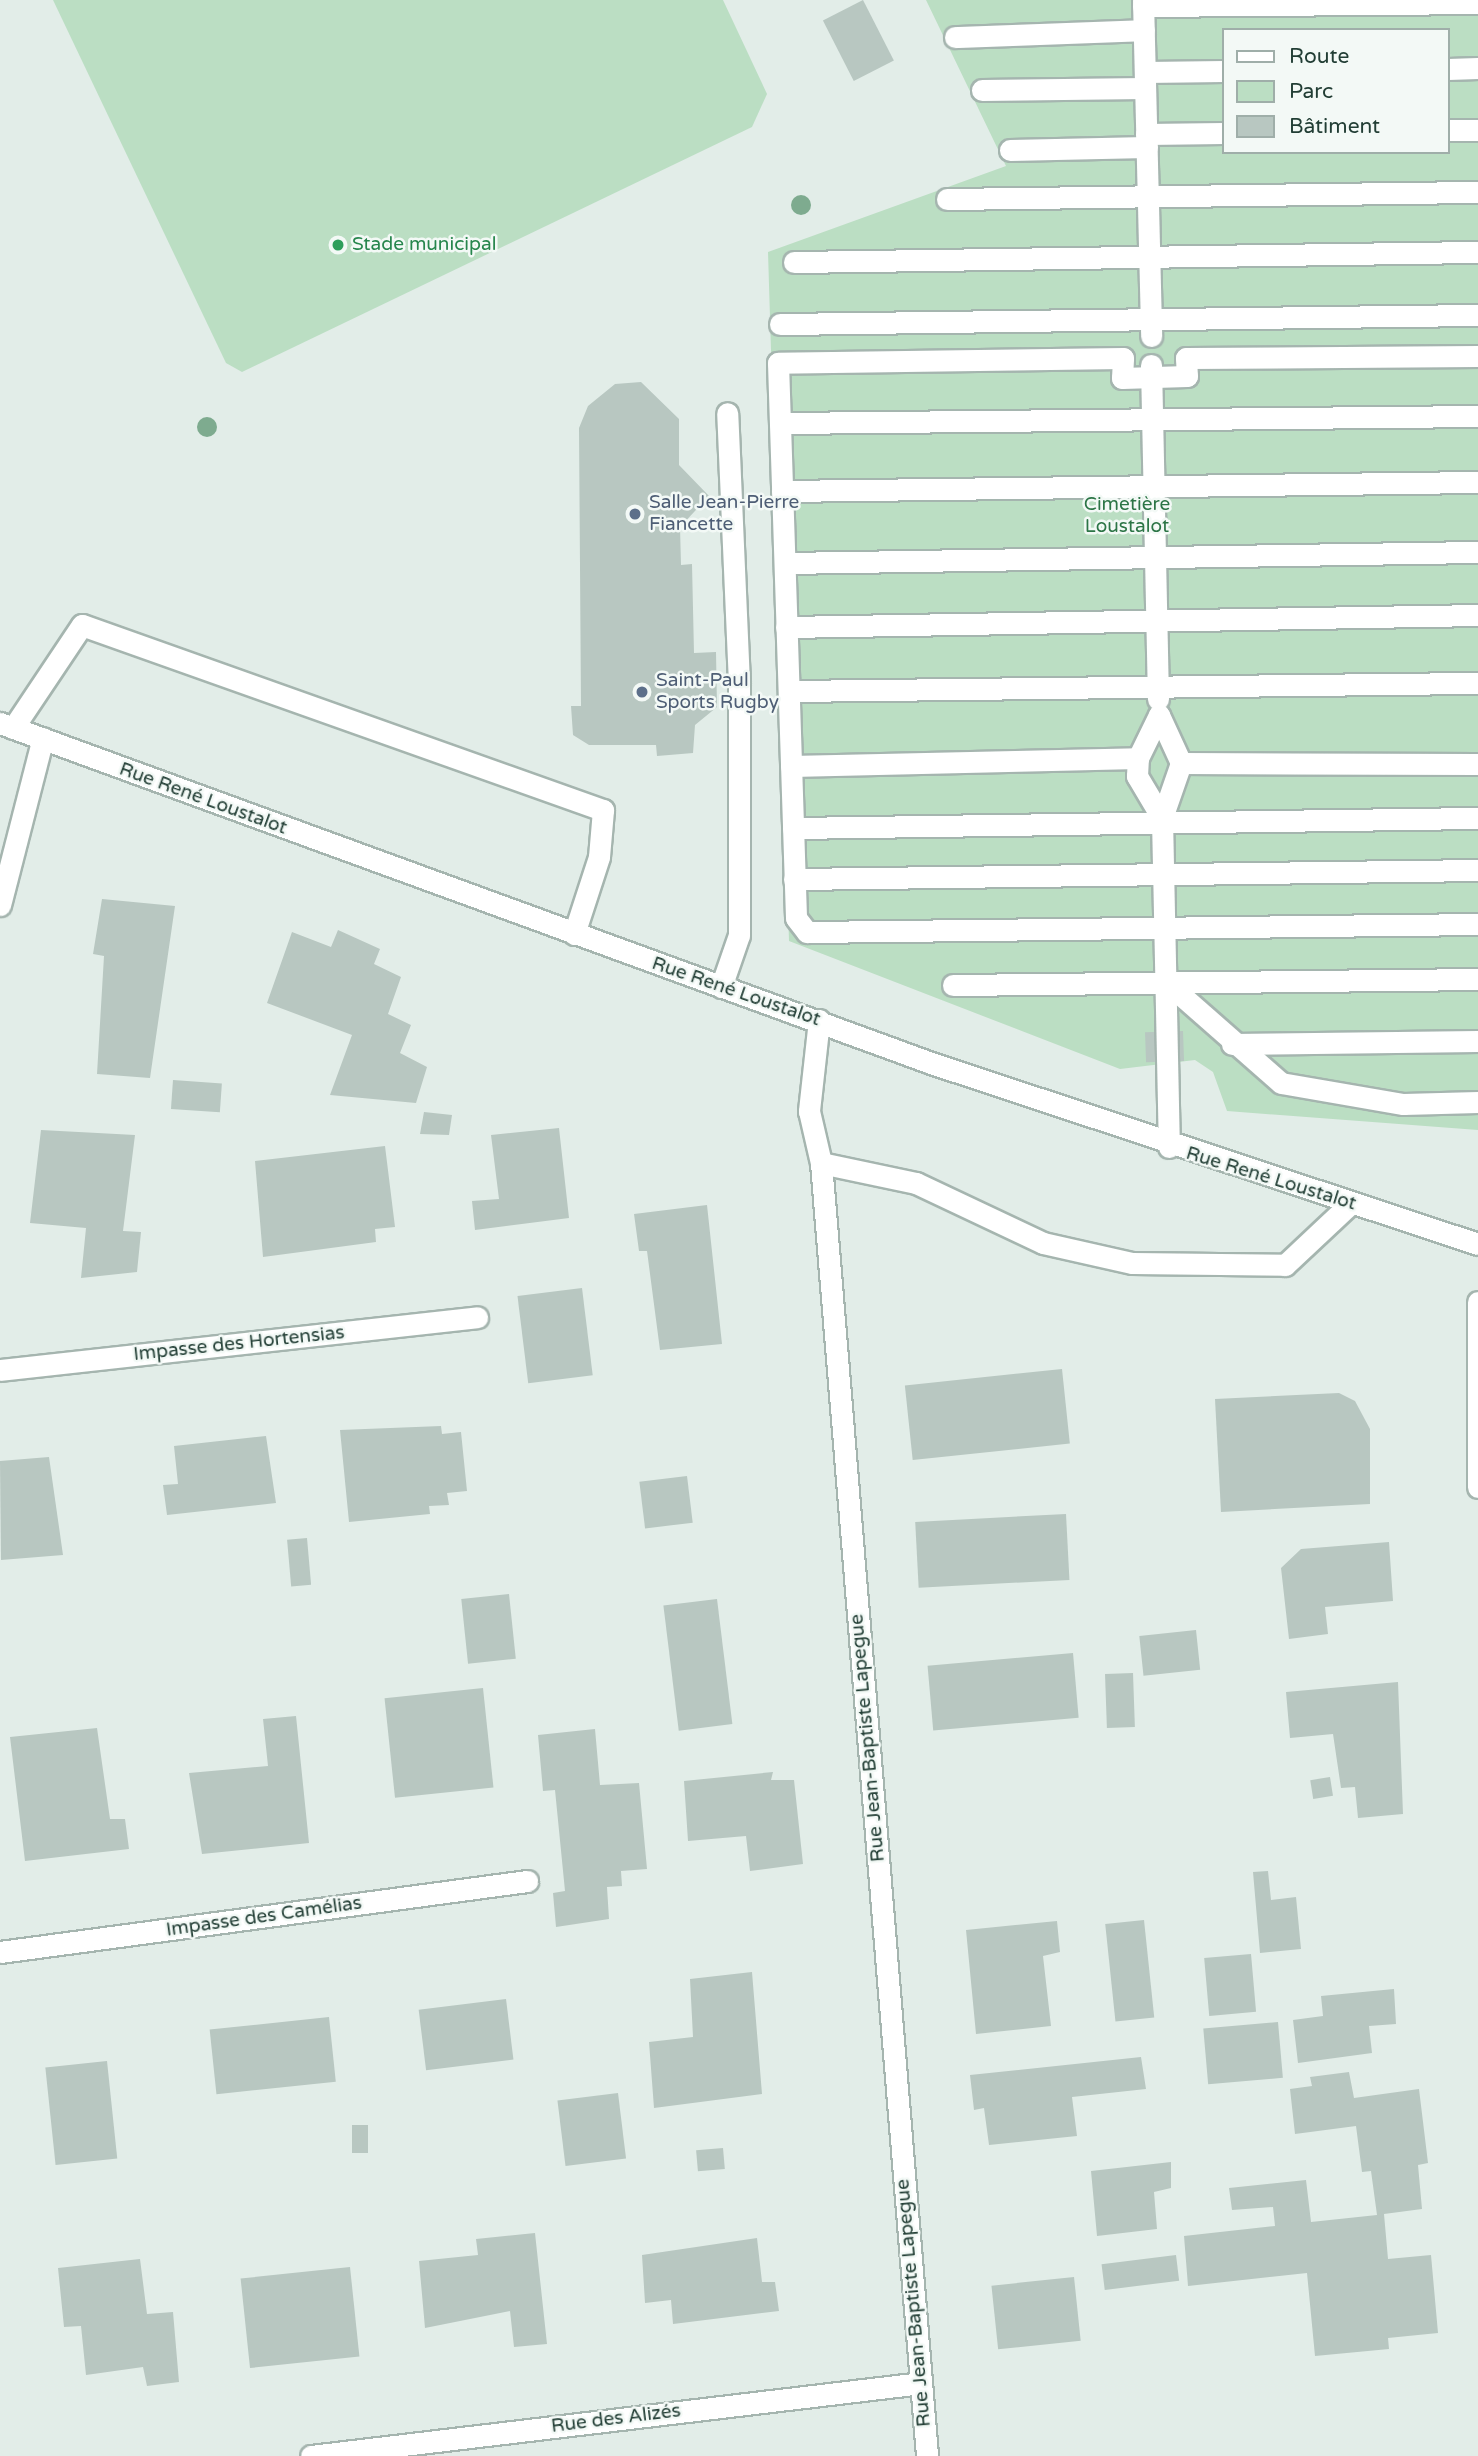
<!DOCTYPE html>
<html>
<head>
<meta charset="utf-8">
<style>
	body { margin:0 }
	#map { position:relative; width:1478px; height:2456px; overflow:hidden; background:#e2ede8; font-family:"Varela Round",sans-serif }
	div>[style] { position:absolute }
	.green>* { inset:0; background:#bbdec3 }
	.building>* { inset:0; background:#b8c7c1; transform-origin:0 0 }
	.roads { filter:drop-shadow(2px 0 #a5b5af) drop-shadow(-2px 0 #a5b5af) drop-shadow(0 2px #a5b5af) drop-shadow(0 -2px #a5b5af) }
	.lane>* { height:21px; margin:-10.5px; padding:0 10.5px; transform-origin:10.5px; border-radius:10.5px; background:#fff }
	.street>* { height:21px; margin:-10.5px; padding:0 10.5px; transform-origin:10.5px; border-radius:10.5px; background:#fff }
	.secondary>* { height:21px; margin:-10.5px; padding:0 10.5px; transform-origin:10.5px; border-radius:10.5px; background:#fff }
	.trees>* { width:20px; height:20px; margin:-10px; border-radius:50%; background:#7eab8f }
	.dots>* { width:19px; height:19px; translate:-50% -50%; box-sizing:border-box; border:4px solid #f3f9f6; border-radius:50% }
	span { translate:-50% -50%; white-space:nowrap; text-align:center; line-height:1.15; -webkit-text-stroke:5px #f3f9f6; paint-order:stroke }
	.leisure-label { font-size:19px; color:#27864d }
	.left { translate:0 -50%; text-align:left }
	.service-label { font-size:19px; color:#4e5e75 }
	.park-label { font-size:19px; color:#2c7546 }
	.street-label { font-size:19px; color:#223e35 }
	.legend { position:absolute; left:1222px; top:28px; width:228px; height:126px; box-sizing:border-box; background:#f3f9f6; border:2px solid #9faea9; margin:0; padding:9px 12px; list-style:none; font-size:21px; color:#223e35 }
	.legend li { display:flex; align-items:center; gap:14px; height:35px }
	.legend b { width:35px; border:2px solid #9faea9 }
</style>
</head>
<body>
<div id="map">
	<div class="green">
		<div style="clip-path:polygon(53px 0,723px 0,767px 94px,752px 127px,242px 372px,226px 363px)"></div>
		<div style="clip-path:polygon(evenodd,926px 0,1478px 0,1478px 1130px,1227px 1111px,1213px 1072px,1195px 1060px,1120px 1069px,789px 941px,768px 252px,1006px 166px,926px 0,1224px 30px,1448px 30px,1448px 152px,1224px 152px,1224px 30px)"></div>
	</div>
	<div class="building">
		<div style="left:863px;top:0;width:68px;height:45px;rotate:63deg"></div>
		<div style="clip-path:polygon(641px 382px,679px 419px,679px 465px,709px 496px,680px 527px,681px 565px,692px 564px,694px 653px,716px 652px,717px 707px,695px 725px,693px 753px,657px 756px,656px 745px,589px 745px,573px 735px,571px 706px,581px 706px,579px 428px,588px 406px,615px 384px)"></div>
		<div style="clip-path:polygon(102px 899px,175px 906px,150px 1078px,97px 1074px,104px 956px,93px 954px)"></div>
		<div style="clip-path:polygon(338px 930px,380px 949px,374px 964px,401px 977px,388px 1014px,411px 1025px,400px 1053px,427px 1067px,416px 1103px,330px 1095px,352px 1035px,267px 1003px,292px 932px,331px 947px)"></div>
		<div style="left:1183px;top:1031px;width:30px;height:38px;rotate:88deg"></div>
		<div style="left:173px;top:1080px;width:49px;height:29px;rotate:4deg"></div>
		<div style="clip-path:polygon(424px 1112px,452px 1115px,449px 1135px,420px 1134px)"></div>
		<div style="clip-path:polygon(559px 1128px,569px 1218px,475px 1230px,472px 1201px,499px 1199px,491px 1135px)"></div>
		<div style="clip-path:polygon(41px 1130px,135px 1135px,123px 1231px,141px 1232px,137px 1272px,81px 1278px,86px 1228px,30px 1223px)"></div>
		<div style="clip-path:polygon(385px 1146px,395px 1227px,375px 1229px,376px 1242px,263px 1257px,255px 1161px)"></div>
		<div style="clip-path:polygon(707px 1205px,722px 1344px,660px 1350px,647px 1251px,639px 1251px,634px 1214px)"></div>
		<div style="left:582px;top:1288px;width:88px;height:65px;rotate:83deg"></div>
		<div style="left:1062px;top:1369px;width:75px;height:158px;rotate:84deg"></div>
		<div style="clip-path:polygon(1339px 1393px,1355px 1401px,1370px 1429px,1370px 1504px,1221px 1512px,1215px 1399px)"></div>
		<div style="clip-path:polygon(441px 1426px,442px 1434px,461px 1432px,467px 1491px,447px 1493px,449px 1505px,429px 1506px,430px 1514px,349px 1522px,340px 1430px)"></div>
		<div style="clip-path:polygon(266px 1436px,276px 1503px,167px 1515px,163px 1485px,178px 1484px,174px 1446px)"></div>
		<div style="clip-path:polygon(49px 1457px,63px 1555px,1px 1560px,0 1461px)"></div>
		<div style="left:687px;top:1476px;width:47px;height:48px;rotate:83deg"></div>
		<div style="left:1066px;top:1514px;width:66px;height:151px;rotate:87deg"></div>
		<div style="left:307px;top:1538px;width:47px;height:20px;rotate:85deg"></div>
		<div style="clip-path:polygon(1389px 1542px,1393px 1601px,1325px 1607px,1328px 1634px,1289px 1639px,1281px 1568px,1301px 1549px)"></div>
		<div style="left:509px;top:1594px;width:65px;height:48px;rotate:84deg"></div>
		<div style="left:717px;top:1599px;width:126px;height:54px;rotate:83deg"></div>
		<div style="left:1196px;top:1630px;width:40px;height:57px;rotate:84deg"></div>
		<div style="left:1073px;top:1653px;width:65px;height:146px;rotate:85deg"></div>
		<div style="left:1133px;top:1673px;width:54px;height:28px;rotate:88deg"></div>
		<div style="clip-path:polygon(1398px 1682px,1403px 1814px,1358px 1818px,1355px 1787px,1341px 1788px,1333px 1734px,1290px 1738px,1286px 1692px)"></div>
		<div style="left:483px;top:1688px;width:100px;height:99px;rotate:84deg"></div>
		<div style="clip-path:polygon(296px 1716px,309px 1843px,202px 1854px,189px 1773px,268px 1766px,263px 1719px)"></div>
		<div style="clip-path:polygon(97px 1728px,110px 1819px,125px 1819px,129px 1849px,25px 1861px,10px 1737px)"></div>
		<div style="clip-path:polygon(595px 1729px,600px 1785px,639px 1783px,647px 1869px,621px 1871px,622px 1886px,607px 1887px,609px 1919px,556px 1927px,553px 1893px,565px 1891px,555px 1790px,543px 1791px,538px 1735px)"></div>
		<div style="clip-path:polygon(773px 1772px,771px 1780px,794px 1780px,803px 1864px,750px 1871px,746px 1836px,688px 1841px,684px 1781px)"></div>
		<div style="left:1330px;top:1777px;width:19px;height:20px;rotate:81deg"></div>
		<div style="clip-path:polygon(1268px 1871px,1271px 1900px,1296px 1897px,1301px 1949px,1260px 1953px,1253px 1872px)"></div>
		<div style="left:1144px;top:1920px;width:98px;height:39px;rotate:84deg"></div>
		<div style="clip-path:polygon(1057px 1921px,1060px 1952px,1043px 1956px,1051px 2026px,976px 2034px,966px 1930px)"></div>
		<div style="left:1251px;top:1954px;width:58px;height:47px;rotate:85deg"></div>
		<div style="clip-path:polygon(752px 1972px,762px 2094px,654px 2108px,649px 2042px,693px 2037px,690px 1979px)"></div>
		<div style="clip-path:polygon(1394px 1989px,1396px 2024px,1369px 2026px,1372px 2053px,1298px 2063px,1293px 2020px,1323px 2016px,1321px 1996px)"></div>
		<div style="left:506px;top:1999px;width:61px;height:88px;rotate:83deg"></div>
		<div style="left:329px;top:2017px;width:65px;height:120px;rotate:84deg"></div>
		<div style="left:1278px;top:2022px;width:56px;height:75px;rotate:85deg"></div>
		<div style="clip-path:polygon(1141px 2057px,1146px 2089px,1072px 2097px,1077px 2136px,989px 2145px,984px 2108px,974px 2110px,970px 2075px)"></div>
		<div style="left:107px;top:2061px;width:98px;height:62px;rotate:84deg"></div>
		<div style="clip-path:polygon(1349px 2072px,1354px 2098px,1419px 2089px,1428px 2163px,1418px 2165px,1422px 2209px,1384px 2214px,1388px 2259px,1431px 2255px,1438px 2333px,1388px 2338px,1389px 2349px,1315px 2356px,1307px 2273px,1188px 2286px,1184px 2236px,1275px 2226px,1273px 2207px,1232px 2210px,1229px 2188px,1306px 2180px,1311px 2222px,1377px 2215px,1371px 2171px,1362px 2172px,1356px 2126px,1295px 2134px,1290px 2089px,1312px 2086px,1310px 2077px)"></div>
		<div style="left:618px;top:2093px;width:66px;height:61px;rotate:83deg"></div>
		<div style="left:352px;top:2125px;width:16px;height:28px"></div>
		<div style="left:723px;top:2148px;width:21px;height:27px;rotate:85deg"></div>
		<div style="clip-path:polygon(1171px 2162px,1171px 2188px,1154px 2192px,1157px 2229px,1097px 2236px,1091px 2171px)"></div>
		<div style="clip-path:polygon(535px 2233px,547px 2344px,514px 2347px,510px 2311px,425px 2328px,419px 2261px,478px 2255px,476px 2239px)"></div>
		<div style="clip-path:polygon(757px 2238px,762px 2282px,775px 2282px,779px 2311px,673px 2324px,671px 2300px,645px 2303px,642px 2255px)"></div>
		<div style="left:1176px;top:2255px;width:26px;height:75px;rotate:83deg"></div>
		<div style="clip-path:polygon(140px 2259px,147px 2314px,173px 2312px,179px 2382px,147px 2386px,143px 2367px,86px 2375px,81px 2326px,64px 2327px,58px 2268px)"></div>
		<div style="left:350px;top:2267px;width:90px;height:110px;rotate:84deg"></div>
		<div style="left:1074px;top:2277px;width:64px;height:83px;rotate:84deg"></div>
	</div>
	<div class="roads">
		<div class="lane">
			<div style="left:1143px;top:0;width:336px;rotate:88.6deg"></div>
			<div style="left:1143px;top:6px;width:335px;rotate:-0.5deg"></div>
			<div style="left:955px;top:37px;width:189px;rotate:-2.1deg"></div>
			<div style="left:1448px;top:69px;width:30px;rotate:-2deg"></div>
			<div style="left:1145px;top:72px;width:79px;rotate:-0.7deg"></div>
			<div style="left:982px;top:90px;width:163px;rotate:-0.7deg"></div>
			<div style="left:1448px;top:130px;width:30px"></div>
			<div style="left:1146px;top:134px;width:78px;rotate:-0.7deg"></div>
			<div style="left:1010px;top:150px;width:137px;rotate:-1.3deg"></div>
			<div style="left:947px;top:199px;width:531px;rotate:-0.76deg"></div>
			<div style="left:794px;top:262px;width:684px;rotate:-0.84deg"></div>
			<div style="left:780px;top:324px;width:698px;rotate:-0.74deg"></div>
			<div style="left:1478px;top:356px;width:292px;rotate:179.6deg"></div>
			<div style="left:1186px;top:358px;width:18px;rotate:87deg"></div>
			<div style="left:1187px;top:376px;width:65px;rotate:178.2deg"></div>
			<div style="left:1122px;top:378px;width:20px;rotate:-87deg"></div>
			<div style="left:1123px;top:358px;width:345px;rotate:179.2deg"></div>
			<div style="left:778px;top:363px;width:555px;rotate:88.14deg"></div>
			<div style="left:796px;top:918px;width:18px;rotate:52deg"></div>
			<div style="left:807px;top:932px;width:671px;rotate:-0.68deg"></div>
			<div style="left:1151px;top:365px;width:334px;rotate:88.8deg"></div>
			<div style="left:780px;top:423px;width:698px;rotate:-0.57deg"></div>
			<div style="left:782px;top:491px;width:696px;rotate:-0.74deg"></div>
			<div style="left:785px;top:563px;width:693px;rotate:-0.91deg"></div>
			<div style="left:786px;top:627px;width:692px;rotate:-0.99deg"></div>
			<div style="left:789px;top:691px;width:689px;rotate:-0.67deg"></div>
			<div style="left:13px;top:728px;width:124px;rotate:-56.2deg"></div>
			<div style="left:82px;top:625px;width:553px;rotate:19.55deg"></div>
			<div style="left:603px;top:810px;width:47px;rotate:94.9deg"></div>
			<div style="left:599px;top:857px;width:81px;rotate:108deg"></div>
			<div style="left:1181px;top:763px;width:297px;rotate:0.2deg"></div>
			<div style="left:791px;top:766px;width:347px;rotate:-1.3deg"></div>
			<div style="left:1162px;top:818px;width:49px;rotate:-120.8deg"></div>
			<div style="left:1137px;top:776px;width:18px;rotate:-87deg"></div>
			<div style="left:1138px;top:758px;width:48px;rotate:-64deg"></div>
			<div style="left:1159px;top:715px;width:53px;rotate:65.4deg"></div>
			<div style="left:1181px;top:763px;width:58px;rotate:109.1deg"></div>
			<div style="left:1162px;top:818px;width:329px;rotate:88.8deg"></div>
			<div style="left:793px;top:828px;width:685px;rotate:-0.84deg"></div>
			<div style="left:794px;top:879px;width:684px;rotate:-0.75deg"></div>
			<div style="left:1165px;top:981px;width:154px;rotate:41.3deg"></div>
			<div style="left:1281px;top:1083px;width:124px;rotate:9.8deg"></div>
			<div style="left:1403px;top:1104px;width:75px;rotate:-1.5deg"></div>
			<div style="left:953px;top:985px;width:525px;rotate:-0.65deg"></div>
			<div style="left:721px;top:987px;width:55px;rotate:-70.9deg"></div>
			<div style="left:739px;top:935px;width:252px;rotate:-90deg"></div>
			<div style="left:739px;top:683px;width:270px;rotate:-92.5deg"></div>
			<div style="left:1232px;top:1044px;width:246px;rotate:-0.7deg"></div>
			<div style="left:821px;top:1163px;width:97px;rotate:11.9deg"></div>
			<div style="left:916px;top:1183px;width:140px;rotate:25.3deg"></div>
			<div style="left:1043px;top:1243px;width:91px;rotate:12.7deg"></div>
			<div style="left:1132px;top:1263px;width:153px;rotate:0.7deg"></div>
			<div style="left:1285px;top:1265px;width:91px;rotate:-43.2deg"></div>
		</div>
		<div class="street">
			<div style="left:0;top:905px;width:172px;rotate:-75.6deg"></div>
			<div style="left:819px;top:1020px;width:92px;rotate:96.3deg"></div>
			<div style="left:809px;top:1111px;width:53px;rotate:77deg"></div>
			<div style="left:821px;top:1163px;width:1297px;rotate:85.31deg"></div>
			<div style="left:0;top:1370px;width:480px;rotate:-6.3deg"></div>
			<div style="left:0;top:1952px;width:532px;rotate:-7.67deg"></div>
			<div style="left:311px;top:2456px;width:614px;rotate:-6.82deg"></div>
		</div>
		<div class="secondary">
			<div style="left:0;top:723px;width:991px;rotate:20.06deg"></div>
			<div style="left:931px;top:1063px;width:576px;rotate:18.31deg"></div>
			<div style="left:1478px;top:1302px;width:185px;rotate:90deg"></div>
		</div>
	</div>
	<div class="trees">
		<div style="left:801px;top:205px"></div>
		<div style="left:207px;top:427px"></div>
	</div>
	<div class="dots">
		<div style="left:338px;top:245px;background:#2e9e5b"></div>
		<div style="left:635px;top:514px;background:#5c6f8a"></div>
		<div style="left:642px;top:692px;background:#5c6f8a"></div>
	</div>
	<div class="leisure-label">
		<span class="left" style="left:352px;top:245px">Stade municipal</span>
	</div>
	<div class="service-label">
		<span class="left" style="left:649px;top:514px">Salle Jean-Pierre<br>Fiancette</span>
		<span class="left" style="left:656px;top:692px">Saint-Paul<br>Sports Rugby</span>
	</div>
	<div class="park-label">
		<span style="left:1127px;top:516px">Cimetière<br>Loustalot</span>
	</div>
	<div class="street-label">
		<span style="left:203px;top:799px;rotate:20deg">Rue René Loustalot</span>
		<span style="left:736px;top:992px;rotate:19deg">Rue René Loustalot</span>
		<span style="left:1271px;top:1179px;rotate:17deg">Rue René Loustalot</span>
		<span style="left:239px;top:1344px;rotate:-6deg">Impasse des Hortensias</span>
		<span style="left:868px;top:1738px;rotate:-95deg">Rue Jean-Baptiste Lapegue</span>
		<span style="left:264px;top:1917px;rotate:-8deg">Impasse des Camélias</span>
		<span style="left:914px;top:2303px;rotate:-95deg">Rue Jean-Baptiste Lapegue</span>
		<span style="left:616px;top:2419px;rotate:-7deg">Rue des Alizés</span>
	</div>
	<ul class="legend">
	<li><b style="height:9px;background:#fff"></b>Route</li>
	<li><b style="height:19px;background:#bbdec3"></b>Parc</li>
	<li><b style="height:19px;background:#b8c7c1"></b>Bâtiment</li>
	</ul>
</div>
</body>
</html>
